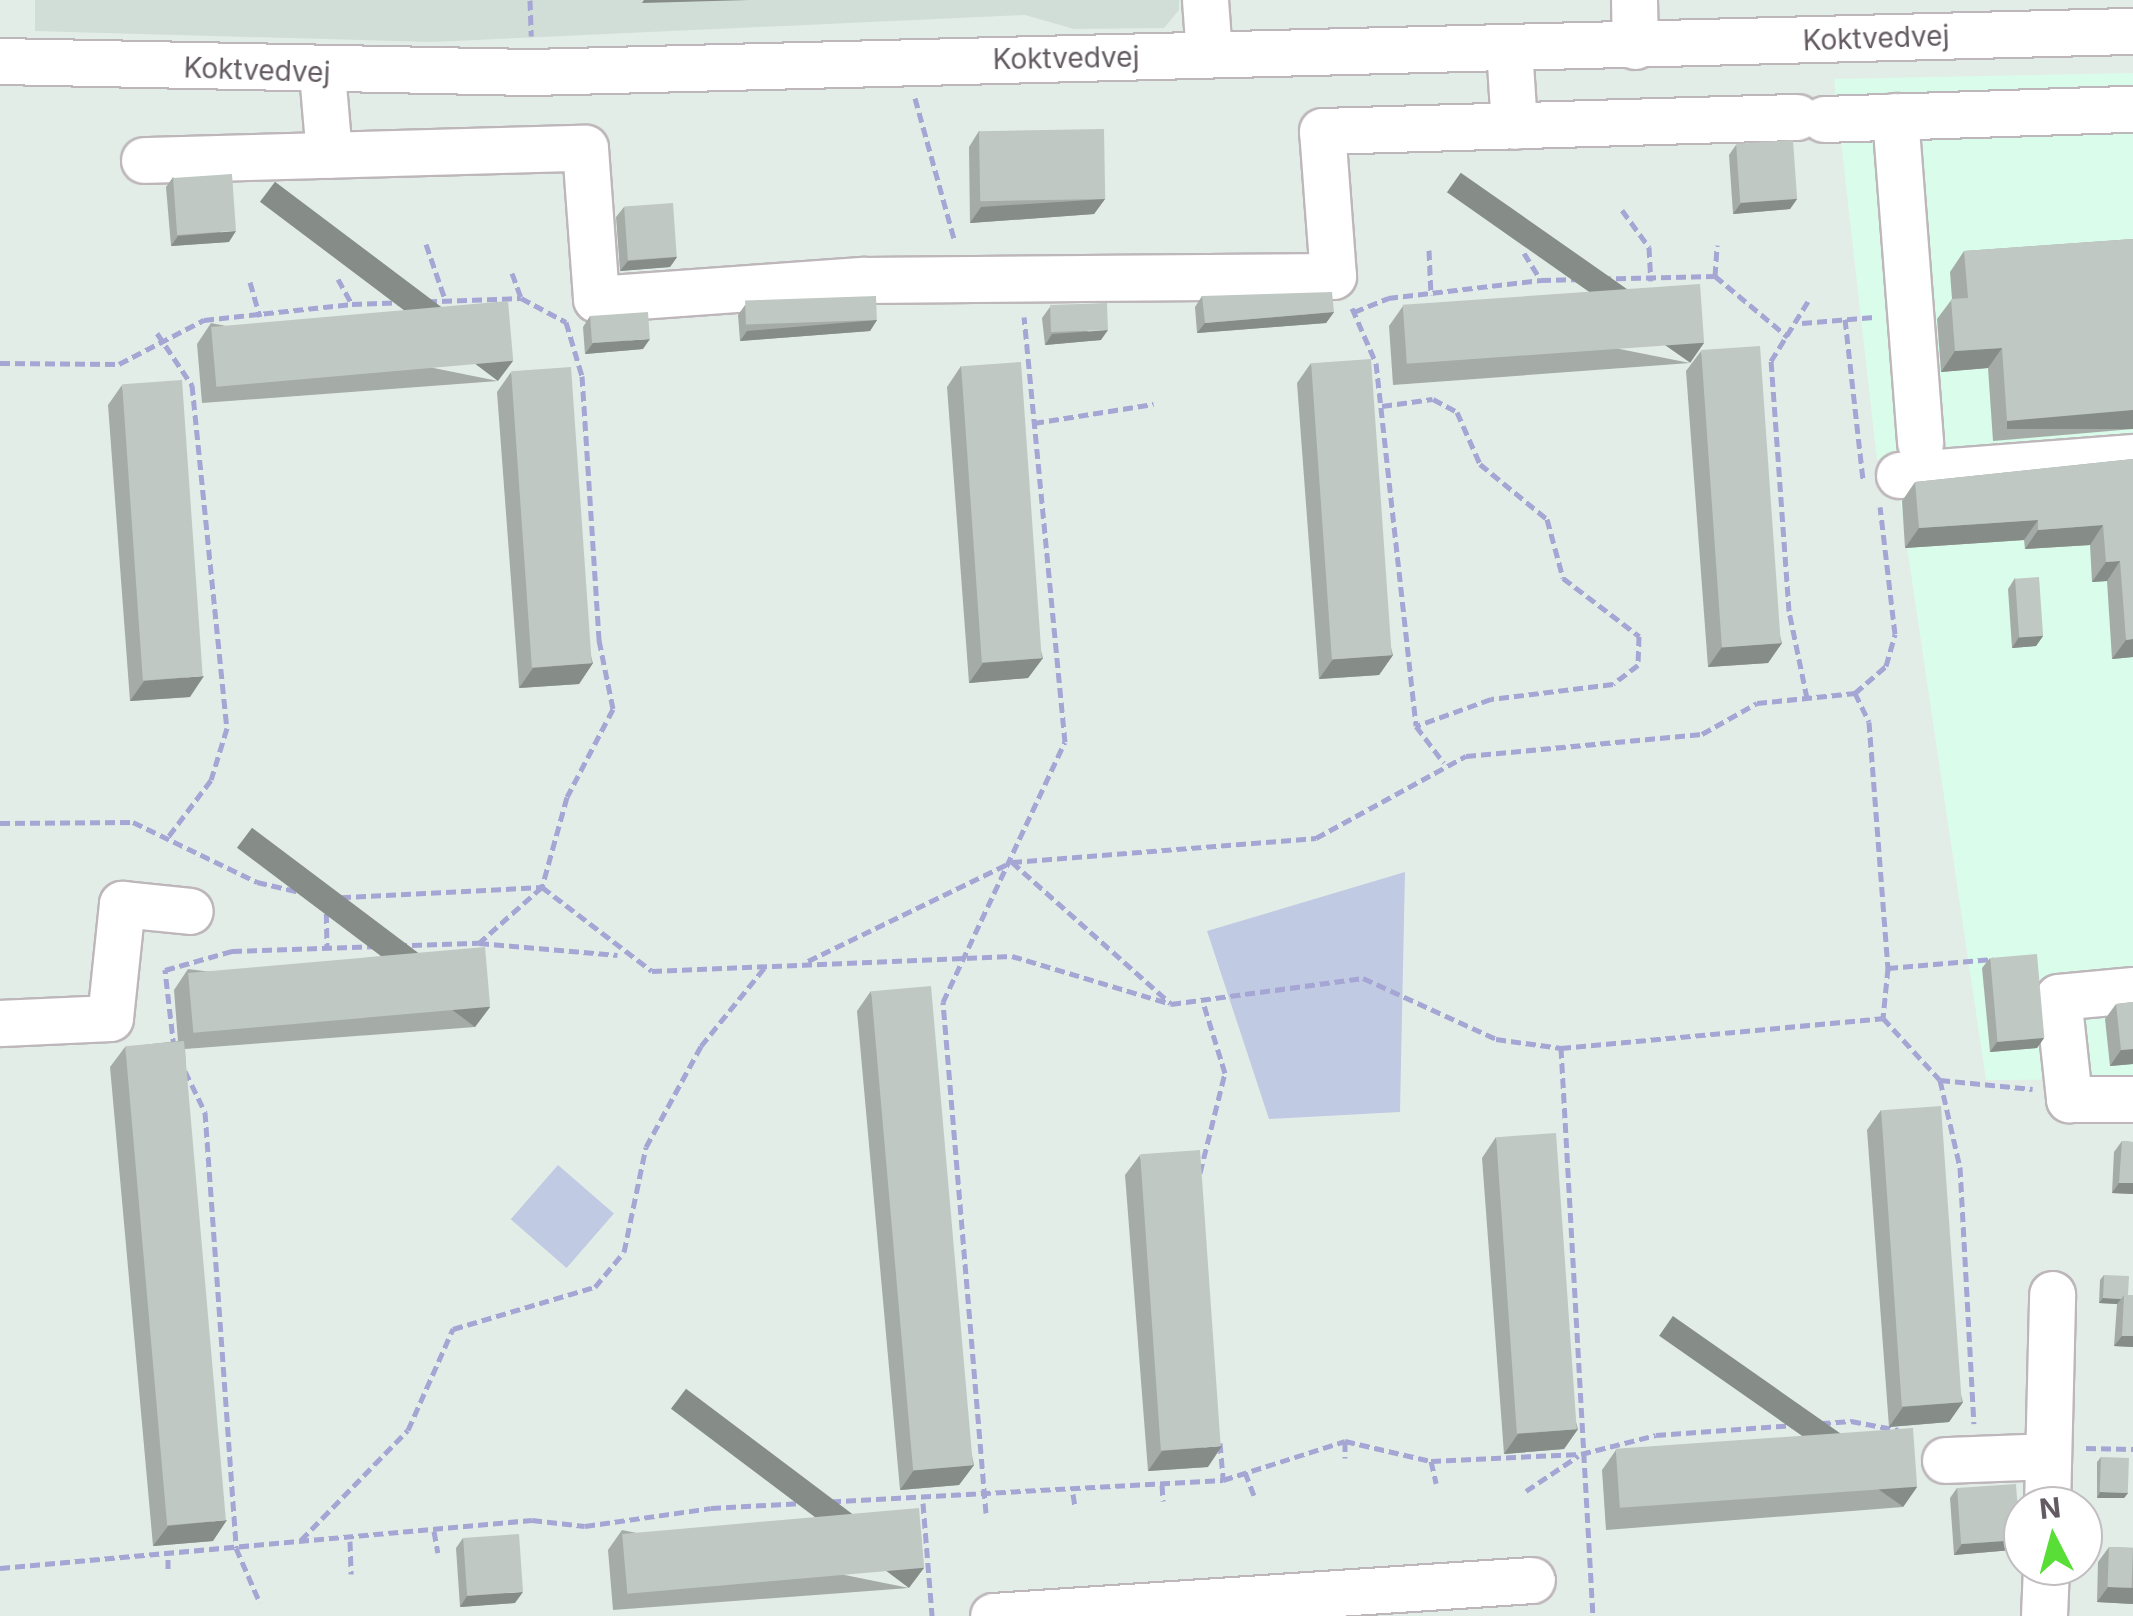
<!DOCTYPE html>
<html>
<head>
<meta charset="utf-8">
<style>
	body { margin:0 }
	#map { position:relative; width:2133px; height:1616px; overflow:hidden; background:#e3ede8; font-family:Inter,sans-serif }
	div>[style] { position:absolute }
	.commercial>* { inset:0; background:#dafcea }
	.education>* { inset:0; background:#d1ddd7 }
	.green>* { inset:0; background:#c1cae3; transform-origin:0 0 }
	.path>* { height:5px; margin-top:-2.5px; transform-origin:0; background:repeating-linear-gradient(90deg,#a5a6d4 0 10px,transparent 0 15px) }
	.roads { filter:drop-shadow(2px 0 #bdb6ba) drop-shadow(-2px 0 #bdb6ba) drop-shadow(0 2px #bdb6ba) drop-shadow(0 -2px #bdb6ba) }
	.minor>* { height:45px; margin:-22.5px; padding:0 22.5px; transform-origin:22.5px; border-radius:22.5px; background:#fff }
	.wall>* { inset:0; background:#a5aca8 }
	.shaded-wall>* { inset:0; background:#868c88; transform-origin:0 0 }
	.building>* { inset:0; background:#c0c8c3; transform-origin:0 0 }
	span { translate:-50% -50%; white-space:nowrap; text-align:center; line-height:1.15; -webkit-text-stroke:10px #fff; paint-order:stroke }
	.street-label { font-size:28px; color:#635b61 }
	.north { position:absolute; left:2003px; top:1486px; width:100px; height:100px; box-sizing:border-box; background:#fff; border:2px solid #c1bdc0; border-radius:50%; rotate:354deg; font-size:28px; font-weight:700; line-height:40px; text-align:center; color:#635b61 }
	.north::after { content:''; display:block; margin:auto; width:35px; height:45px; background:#59de38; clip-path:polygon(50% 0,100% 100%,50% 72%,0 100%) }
</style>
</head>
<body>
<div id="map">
	<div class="commercial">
		<div style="clip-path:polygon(2133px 73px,2133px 1079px,1986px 1080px,1894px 459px,1877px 460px,1834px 79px)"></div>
	</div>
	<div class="education">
		<div style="clip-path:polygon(35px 0,1179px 0,1179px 10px,1164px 28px,1074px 29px,1025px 15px,431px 42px,35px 31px)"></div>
	</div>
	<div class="green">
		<div style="clip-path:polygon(1405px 872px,1400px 1112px,1269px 1119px,1207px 931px)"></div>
		<div style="left:558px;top:1165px;width:74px;height:72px;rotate:41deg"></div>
	</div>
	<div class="path">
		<div style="left:530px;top:0;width:36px;rotate:88deg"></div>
		<div style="left:915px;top:98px;width:149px;rotate:74.5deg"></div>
		<div style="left:1622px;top:210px;width:46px;rotate:53.9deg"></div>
		<div style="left:1649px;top:247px;width:34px;rotate:87deg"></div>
		<div style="left:426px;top:244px;width:61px;rotate:71deg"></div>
		<div style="left:1429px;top:250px;width:45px;rotate:87.5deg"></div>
		<div style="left:1524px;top:253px;width:32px;rotate:58deg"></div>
		<div style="left:512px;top:273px;width:27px;rotate:70deg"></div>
		<div style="left:1715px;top:276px;width:31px;rotate:-86deg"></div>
		<div style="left:338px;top:279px;width:29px;rotate:61deg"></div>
		<div style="left:250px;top:282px;width:36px;rotate:74deg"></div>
		<div style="left:1352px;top:308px;width:60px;rotate:66.4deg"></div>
		<div style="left:1376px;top:363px;width:365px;rotate:83.7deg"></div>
		<div style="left:1416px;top:726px;width:46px;rotate:52.9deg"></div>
		<div style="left:1354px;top:312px;width:37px;rotate:-22deg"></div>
		<div style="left:1388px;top:298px;width:154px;rotate:-6.7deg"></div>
		<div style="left:1541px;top:280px;width:174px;rotate:-1.3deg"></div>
		<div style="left:1715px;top:276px;width:95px;rotate:39.9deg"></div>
		<div style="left:1845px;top:319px;width:161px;rotate:83.6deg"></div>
		<div style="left:1802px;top:323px;width:72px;rotate:-4.8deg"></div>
		<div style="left:157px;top:333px;width:63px;rotate:56.1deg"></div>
		<div style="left:192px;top:385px;width:345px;rotate:84.2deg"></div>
		<div style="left:227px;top:728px;width:54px;rotate:107.1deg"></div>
		<div style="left:211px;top:780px;width:71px;rotate:127deg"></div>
		<div style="left:0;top:363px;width:119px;rotate:0.5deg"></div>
		<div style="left:119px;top:364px;width:96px;rotate:-27.4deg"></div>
		<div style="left:204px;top:320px;width:149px;rotate:-6.2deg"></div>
		<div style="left:352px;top:304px;width:169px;rotate:-2deg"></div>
		<div style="left:521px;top:298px;width:51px;rotate:28.1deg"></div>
		<div style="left:566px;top:322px;width:56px;rotate:73.5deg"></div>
		<div style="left:582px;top:376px;width:265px;rotate:86.3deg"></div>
		<div style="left:599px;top:640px;width:70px;rotate:78.5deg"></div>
		<div style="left:613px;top:709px;width:99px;rotate:117.6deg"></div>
		<div style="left:567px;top:797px;width:93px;rotate:105.5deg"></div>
		<div style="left:542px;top:887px;width:84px;rotate:138.4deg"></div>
		<div style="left:1382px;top:406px;width:51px;rotate:-7.8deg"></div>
		<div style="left:1433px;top:399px;width:27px;rotate:28deg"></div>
		<div style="left:1457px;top:412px;width:57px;rotate:66.1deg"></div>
		<div style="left:1480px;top:464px;width:87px;rotate:39.4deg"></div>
		<div style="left:1547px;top:519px;width:61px;rotate:74.8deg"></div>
		<div style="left:1563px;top:578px;width:96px;rotate:37.3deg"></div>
		<div style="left:1639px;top:636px;width:29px;rotate:92deg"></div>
		<div style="left:1638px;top:665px;width:31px;rotate:143deg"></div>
		<div style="left:1613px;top:684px;width:123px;rotate:173deg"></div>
		<div style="left:1491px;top:699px;width:80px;rotate:160.2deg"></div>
		<div style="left:1034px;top:423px;width:121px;rotate:-9deg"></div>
		<div style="left:1855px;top:693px;width:32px;rotate:64deg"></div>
		<div style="left:1869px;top:722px;width:247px;rotate:85.6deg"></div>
		<div style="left:1888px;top:968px;width:50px;rotate:95.7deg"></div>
		<div style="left:1807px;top:698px;width:89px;rotate:-101.7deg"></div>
		<div style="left:1789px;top:611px;width:251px;rotate:-94.1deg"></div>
		<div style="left:1771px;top:361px;width:74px;rotate:-58.2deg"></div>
		<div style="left:0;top:823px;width:133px;rotate:-0.4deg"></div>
		<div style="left:133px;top:822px;width:138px;rotate:25.8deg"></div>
		<div style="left:257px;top:882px;width:71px;rotate:13.1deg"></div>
		<div style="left:326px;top:898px;width:216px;rotate:-2.9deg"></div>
		<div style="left:542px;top:887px;width:138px;rotate:37.4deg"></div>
		<div style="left:652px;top:971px;width:360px;rotate:-2.4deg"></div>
		<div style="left:1012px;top:956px;width:166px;rotate:16.8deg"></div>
		<div style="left:1171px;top:1004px;width:194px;rotate:-7.7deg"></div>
		<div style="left:1363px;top:978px;width:146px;rotate:24.6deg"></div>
		<div style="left:1496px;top:1039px;width:66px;rotate:7.9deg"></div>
		<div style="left:1561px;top:1048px;width:323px;rotate:-5.3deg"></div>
		<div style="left:1883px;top:1018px;width:84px;rotate:47.4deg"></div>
		<div style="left:1940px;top:1080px;width:93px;rotate:5.5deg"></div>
		<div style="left:1012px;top:862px;width:212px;rotate:41.7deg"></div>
		<div style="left:326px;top:898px;width:48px;rotate:88.8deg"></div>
		<div style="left:808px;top:961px;width:227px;rotate:-25.9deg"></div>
		<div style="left:1012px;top:862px;width:305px;rotate:-4.5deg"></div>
		<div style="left:1316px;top:838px;width:171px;rotate:-28.7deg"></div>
		<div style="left:1466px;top:756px;width:237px;rotate:-5.3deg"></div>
		<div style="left:1702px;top:734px;width:63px;rotate:-29.4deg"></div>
		<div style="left:1757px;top:703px;width:99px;rotate:-5.8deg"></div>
		<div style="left:1855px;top:693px;width:41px;rotate:-41.1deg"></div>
		<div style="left:1886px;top:666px;width:33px;rotate:-74deg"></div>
		<div style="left:1895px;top:634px;width:128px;rotate:-96.7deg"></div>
		<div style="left:1888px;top:968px;width:105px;rotate:-4.9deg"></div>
		<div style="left:174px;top:1048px;width:79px;rotate:-96.6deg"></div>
		<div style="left:165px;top:970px;width:70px;rotate:-15.8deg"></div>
		<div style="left:232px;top:951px;width:247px;rotate:-1.9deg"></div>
		<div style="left:479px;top:943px;width:139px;rotate:5deg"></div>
		<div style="left:1561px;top:1048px;width:569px;rotate:86.78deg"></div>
		<div style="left:185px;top:1071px;width:46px;rotate:64deg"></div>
		<div style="left:205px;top:1112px;width:437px;rotate:85.9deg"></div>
		<div style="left:236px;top:1548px;width:60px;rotate:66.4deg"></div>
		<div style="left:1940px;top:1080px;width:89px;rotate:77.1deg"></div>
		<div style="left:1960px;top:1167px;width:257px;rotate:86.9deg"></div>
		<div style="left:1200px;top:1173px;width:103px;rotate:-76deg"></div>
		<div style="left:1225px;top:1073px;width:74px;rotate:-107.2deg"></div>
		<div style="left:1345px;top:1441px;width:17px;rotate:90deg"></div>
		<div style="left:1220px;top:1443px;width:37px;rotate:85deg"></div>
		<div style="left:2086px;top:1448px;width:47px;rotate:1.2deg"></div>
		<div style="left:1431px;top:1461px;width:23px;rotate:77deg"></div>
		<div style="left:1245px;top:1472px;width:25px;rotate:69deg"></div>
		<div style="left:1162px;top:1485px;width:16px;rotate:86deg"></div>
		<div style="left:1526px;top:1491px;width:63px;rotate:-33.9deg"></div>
		<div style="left:1073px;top:1494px;width:13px;rotate:81deg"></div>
		<div style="left:923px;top:1503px;width:113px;rotate:85.4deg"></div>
		<div style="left:986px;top:1513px;width:513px;rotate:-94.81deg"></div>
		<div style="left:943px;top:1002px;width:287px;rotate:-64.9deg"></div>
		<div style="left:1065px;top:742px;width:427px;rotate:-95.5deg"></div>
		<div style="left:434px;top:1531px;width:22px;rotate:80deg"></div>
		<div style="left:301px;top:1540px;width:153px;rotate:-45.8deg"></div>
		<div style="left:408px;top:1430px;width:111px;rotate:-66deg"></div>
		<div style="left:453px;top:1329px;width:148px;rotate:-16.5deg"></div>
		<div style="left:595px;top:1287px;width:45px;rotate:-50.4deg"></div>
		<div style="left:624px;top:1252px;width:107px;rotate:-78.2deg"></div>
		<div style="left:646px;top:1147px;width:115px;rotate:-61.4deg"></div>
		<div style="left:701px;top:1046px;width:102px;rotate:-51deg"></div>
		<div style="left:350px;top:1541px;width:33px;rotate:88deg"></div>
		<div style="left:168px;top:1559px;width:11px;rotate:90deg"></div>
		<div style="left:0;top:1568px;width:534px;rotate:-5.16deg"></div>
		<div style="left:532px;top:1520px;width:53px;rotate:6.5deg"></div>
		<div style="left:585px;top:1526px;width:127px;rotate:-8.1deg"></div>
		<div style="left:711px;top:1508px;width:513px;rotate:-3.13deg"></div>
		<div style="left:1223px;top:1480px;width:128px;rotate:-17.7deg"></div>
		<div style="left:1345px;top:1441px;width:88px;rotate:13.1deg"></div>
		<div style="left:1431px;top:1461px;width:150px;rotate:-2.7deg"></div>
		<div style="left:1581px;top:1454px;width:77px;rotate:-14.2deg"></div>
		<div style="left:1656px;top:1435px;width:196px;rotate:-4.1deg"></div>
		<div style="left:1851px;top:1421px;width:48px;rotate:10.8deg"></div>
	</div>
	<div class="roads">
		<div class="minor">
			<div style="left:1205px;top:0;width:54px;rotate:85.8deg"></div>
			<div style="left:1634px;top:0;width:46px;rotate:88.8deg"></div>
			<div style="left:1509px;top:48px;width:78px;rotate:86.3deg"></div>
			<div style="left:0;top:61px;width:531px;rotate:1.19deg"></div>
			<div style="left:531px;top:72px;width:1603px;rotate:-1.47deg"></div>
			<div style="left:322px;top:73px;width:82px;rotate:85.1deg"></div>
			<div style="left:1895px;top:116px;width:328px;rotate:85.6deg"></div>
			<div style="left:1824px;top:119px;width:309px;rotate:-1.9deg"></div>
			<div style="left:144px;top:160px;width:441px;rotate:-1.6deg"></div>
			<div style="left:585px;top:148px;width:151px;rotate:85.8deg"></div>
			<div style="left:596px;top:299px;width:269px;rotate:-4.1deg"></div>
			<div style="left:864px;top:280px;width:469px;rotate:-0.5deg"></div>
			<div style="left:1333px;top:276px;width:145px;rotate:-94.3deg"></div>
			<div style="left:1322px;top:131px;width:475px;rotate:-1.7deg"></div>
			<div style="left:1899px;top:475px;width:235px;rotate:-4.4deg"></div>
			<div style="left:2133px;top:990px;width:75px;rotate:174.7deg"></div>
			<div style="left:2058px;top:997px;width:103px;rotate:83.8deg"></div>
			<div style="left:2069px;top:1099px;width:64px"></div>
			<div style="left:0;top:1023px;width:110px;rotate:-2.6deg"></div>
			<div style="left:110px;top:1018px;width:115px;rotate:-84deg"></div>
			<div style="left:122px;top:904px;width:68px;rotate:5.9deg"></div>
			<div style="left:1945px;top:1460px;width:103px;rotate:-2.2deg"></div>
			<div style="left:2047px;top:1506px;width:212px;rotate:-88.6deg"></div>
			<div style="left:993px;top:1616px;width:540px;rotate:-3.82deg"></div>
			<div style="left:2044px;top:1616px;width:50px;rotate:-87.7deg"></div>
		</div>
	</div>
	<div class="wall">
		<div style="clip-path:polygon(979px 131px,1105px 199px,1094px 214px,970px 223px,969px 147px)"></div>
		<div style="clip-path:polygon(1736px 145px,1797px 199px,1790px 209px,1733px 214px,1729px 155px)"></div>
		<div style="clip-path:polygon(173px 177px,229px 242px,171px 246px,166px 187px)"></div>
		<div style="clip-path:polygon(624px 207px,677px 257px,670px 267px,620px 271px,616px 217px)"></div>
		<div style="clip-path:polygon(2133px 239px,2133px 429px,1993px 441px,1988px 368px,1941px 372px,1937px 319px,1952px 299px,1950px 272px,1964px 251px)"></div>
		<div style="clip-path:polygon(1202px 296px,1334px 312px,1326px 323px,1197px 333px,1195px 307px)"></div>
		<div style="clip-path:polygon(745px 305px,877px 320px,870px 331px,740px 341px,738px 315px)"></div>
		<div style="clip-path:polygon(1403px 306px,1690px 363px,1393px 385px,1389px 326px)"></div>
		<div style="clip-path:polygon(1050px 307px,1101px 340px,1045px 345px,1042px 318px)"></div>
		<div style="clip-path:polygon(590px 316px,643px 349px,585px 354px,583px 327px)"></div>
		<div style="clip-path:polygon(211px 323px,498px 381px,202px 403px,197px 344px)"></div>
		<div style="clip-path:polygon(1701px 351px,1782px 643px,1768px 663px,1708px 667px,1686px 371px)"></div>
		<div style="clip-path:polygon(1311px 363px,1393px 655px,1379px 675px,1319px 679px,1297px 383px)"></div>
		<div style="clip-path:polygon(961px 366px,1043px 658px,1028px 678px,969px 683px,947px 387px)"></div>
		<div style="clip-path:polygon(511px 372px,593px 663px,579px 684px,519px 688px,497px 392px)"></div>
		<div style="clip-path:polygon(122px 385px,190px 697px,130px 701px,108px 405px)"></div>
		<div style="clip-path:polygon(2133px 459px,2133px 657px,2112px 659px,2107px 581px,2092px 582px,2090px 545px,2025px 549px,2024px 540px,1905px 548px,1902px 501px,1915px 482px)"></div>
		<div style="clip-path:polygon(2015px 578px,2043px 636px,2036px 646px,2012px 648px,2008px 589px)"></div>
		<div style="clip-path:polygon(1990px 958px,2044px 1038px,2037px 1048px,1990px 1052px,1982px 968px)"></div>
		<div style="clip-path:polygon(188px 969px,490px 1007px,475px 1027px,185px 1049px,213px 1541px,153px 1546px,110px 1067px,125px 1047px,178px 1041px,174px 990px)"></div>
		<div style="clip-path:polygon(871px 991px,974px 1465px,959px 1485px,900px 1490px,857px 1011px)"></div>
		<div style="clip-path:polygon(2133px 1002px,2133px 1064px,2110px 1066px,2105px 1019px,2116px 1004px)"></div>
		<div style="clip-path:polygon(1881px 1110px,1963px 1402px,1949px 1422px,1889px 1427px,1867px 1130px)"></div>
		<div style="clip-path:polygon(1496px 1137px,1578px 1429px,1564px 1449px,1504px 1454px,1482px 1158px)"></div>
		<div style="clip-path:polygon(2122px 1141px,2133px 1142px,2133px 1194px,2112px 1193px,2114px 1152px)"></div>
		<div style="clip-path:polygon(1140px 1155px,1208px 1467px,1148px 1471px,1125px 1175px)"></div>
		<div style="clip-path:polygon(2104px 1275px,2128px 1295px,2133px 1347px,2114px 1346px,2117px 1304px,2099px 1303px,2100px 1280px)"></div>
		<div style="clip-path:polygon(1616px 1450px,1917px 1487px,1903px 1507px,1606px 1530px,1602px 1470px)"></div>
		<div style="clip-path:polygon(2101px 1457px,2128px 1493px,2124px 1498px,2097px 1498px,2097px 1462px)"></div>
		<div style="clip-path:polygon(1957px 1488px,2012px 1550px,1954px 1555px,1950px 1498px)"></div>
		<div style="clip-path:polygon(622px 1530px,909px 1588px,613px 1610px,608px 1550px)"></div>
		<div style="clip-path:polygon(463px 1538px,515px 1603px,460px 1607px,456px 1548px)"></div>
		<div style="clip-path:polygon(2109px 1547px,2133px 1548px,2133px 1604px,2097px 1602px,2098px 1562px)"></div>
	</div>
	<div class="shaded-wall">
		<div style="clip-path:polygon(644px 0,749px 0,642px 3px)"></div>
		<div style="clip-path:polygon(1105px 199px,1094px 214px,970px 223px,981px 207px)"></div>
		<div style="clip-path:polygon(1797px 199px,1790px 209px,1733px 214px,1741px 203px)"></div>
		<div style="clip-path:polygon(236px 231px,229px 242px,171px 246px,178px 236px)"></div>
		<div style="clip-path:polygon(677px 257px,670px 267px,620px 271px,628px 261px)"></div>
		<div style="clip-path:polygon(1334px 312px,1326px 323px,1197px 333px,1205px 323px)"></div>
		<div style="clip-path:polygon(877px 320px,870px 331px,740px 341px,747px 331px)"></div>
		<div style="clip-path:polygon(1108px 330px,1101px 340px,1045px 345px,1052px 334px)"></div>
		<div style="clip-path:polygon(650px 339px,643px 349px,585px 354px,593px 343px)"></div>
		<div style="left:1704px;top:343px;width:24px;height:297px;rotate:125deg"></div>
		<div style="clip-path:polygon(2002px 348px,1988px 368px,1941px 372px,1955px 351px)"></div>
		<div style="left:513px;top:361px;width:25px;height:298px;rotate:127deg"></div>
		<div style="left:2133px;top:410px;width:19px;height:126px;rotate:90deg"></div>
		<div style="clip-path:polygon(2038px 520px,2024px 540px,1905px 548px,1919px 528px)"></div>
		<div style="clip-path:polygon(2103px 525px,2090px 545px,2025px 549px,2038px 530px)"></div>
		<div style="clip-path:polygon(2120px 561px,2107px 581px,2092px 582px,2106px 562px)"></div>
		<div style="clip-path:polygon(2043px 636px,2036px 646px,2012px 648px,2019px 637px)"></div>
		<div style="clip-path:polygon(2133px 639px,2133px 657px,2112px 659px,2126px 640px)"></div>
		<div style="clip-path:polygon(1782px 643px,1768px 663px,1708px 667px,1722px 647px)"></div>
		<div style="clip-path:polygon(1393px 655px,1379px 675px,1319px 679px,1333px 659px)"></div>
		<div style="clip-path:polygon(1043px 658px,1028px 678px,969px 683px,983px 663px)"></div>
		<div style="clip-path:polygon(593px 663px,579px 684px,519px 688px,533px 668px)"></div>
		<div style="clip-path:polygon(204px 676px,190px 697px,130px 701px,144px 681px)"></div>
		<div style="left:490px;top:1007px;width:25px;height:298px;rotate:127deg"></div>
		<div style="clip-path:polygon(2044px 1038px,2037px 1048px,1990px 1052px,1997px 1042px)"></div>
		<div style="clip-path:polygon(2133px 1049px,2133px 1064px,2110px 1066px,2121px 1050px)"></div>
		<div style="clip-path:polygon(2119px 1183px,2133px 1183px,2133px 1194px,2112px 1193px)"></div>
		<div style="clip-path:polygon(2103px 1298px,2121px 1299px,2117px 1304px,2099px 1303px)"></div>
		<div style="clip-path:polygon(2122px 1336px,2133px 1336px,2133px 1347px,2114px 1346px)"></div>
		<div style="clip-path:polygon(1963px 1402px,1949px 1422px,1889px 1427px,1903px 1407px)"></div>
		<div style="clip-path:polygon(1578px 1429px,1564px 1449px,1504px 1454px,1518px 1434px)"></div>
		<div style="clip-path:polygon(1222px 1446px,1208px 1467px,1148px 1471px,1162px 1451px)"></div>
		<div style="clip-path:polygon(974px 1465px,959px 1485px,900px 1490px,914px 1470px)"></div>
		<div style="left:1917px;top:1487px;width:24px;height:298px;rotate:125deg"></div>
		<div style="clip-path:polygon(2100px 1492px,2128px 1493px,2124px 1498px,2097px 1498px)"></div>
		<div style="clip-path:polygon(227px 1520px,213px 1541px,153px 1546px,168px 1526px)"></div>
		<div style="clip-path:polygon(2020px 1540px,2012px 1550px,1954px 1555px,1962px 1544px)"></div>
		<div style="left:924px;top:1568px;width:25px;height:298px;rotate:127deg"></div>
		<div style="clip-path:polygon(2108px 1587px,2133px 1588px,2133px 1604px,2097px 1602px)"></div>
		<div style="clip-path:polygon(523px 1592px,515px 1603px,460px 1607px,467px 1596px)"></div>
	</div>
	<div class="building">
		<div style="left:1104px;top:129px;width:70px;height:125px;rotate:89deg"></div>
		<div style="left:1793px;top:140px;width:59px;height:57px;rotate:86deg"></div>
		<div style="left:232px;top:174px;width:57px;height:59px;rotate:86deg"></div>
		<div style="left:673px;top:203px;width:54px;height:49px;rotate:86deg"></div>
		<div style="clip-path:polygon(2133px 239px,2133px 410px,2007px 421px,2002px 348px,1955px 351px,1951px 299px,1968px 298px,1964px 251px)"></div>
		<div style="left:1700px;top:284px;width:59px;height:298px;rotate:86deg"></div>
		<div style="clip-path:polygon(1332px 292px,1334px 312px,1205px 323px,1202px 296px)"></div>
		<div style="left:876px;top:296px;width:24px;height:131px;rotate:88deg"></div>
		<div style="left:508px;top:301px;width:60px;height:298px;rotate:85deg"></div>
		<div style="left:1107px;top:303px;width:27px;height:57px;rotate:88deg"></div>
		<div style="left:648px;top:312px;width:27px;height:58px;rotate:86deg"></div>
		<div style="left:1760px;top:346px;width:298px;height:59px;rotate:86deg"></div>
		<div style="left:1371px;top:359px;width:297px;height:60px;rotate:86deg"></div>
		<div style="left:1021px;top:362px;width:297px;height:60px;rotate:86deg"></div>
		<div style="left:571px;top:367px;width:297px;height:60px;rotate:86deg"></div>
		<div style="left:182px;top:380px;width:297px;height:60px;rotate:86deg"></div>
		<div style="clip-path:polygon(2133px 459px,2133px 639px,2126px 640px,2120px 561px,2106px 562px,2103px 525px,2038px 530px,2038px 520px,1919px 528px,1915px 482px)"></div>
		<div style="left:2039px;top:577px;width:59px;height:24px;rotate:86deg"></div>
		<div style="left:485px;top:947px;width:60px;height:298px;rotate:85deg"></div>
		<div style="left:2037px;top:954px;width:84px;height:47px;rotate:85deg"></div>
		<div style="left:931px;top:986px;width:481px;height:60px;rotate:85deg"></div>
		<div style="clip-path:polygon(2133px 1002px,2133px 1049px,2121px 1050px,2116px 1004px)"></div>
		<div style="left:184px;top:1041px;width:481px;height:59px;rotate:85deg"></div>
		<div style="left:1941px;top:1106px;width:297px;height:60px;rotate:86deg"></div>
		<div style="left:1556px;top:1133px;width:297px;height:60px;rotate:86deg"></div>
		<div style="clip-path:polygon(2122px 1141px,2133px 1142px,2133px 1183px,2119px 1183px)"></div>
		<div style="left:1200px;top:1150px;width:297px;height:60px;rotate:86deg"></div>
		<div style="clip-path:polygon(2104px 1275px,2129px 1276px,2128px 1295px,2124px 1295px,2121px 1299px,2103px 1298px)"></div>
		<div style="clip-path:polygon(2124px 1295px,2133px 1295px,2133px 1336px,2122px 1336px)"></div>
		<div style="left:1913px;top:1428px;width:59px;height:298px;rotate:86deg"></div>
		<div style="left:2101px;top:1457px;width:28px;height:35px;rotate:2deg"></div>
		<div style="left:2016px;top:1484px;width:56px;height:59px;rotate:86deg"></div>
		<div style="left:919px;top:1508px;width:60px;height:298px;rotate:85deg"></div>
		<div style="left:519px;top:1534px;width:58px;height:56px;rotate:86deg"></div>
		<div style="left:2109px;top:1547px;width:24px;height:40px;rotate:2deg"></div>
	</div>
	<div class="street-label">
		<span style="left:1876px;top:38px;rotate:-2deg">Koktvedvej</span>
		<span style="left:1066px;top:58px;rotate:-1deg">Koktvedvej</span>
		<span style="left:257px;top:70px;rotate:2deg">Koktvedvej</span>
	</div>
	<div class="north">N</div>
</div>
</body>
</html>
